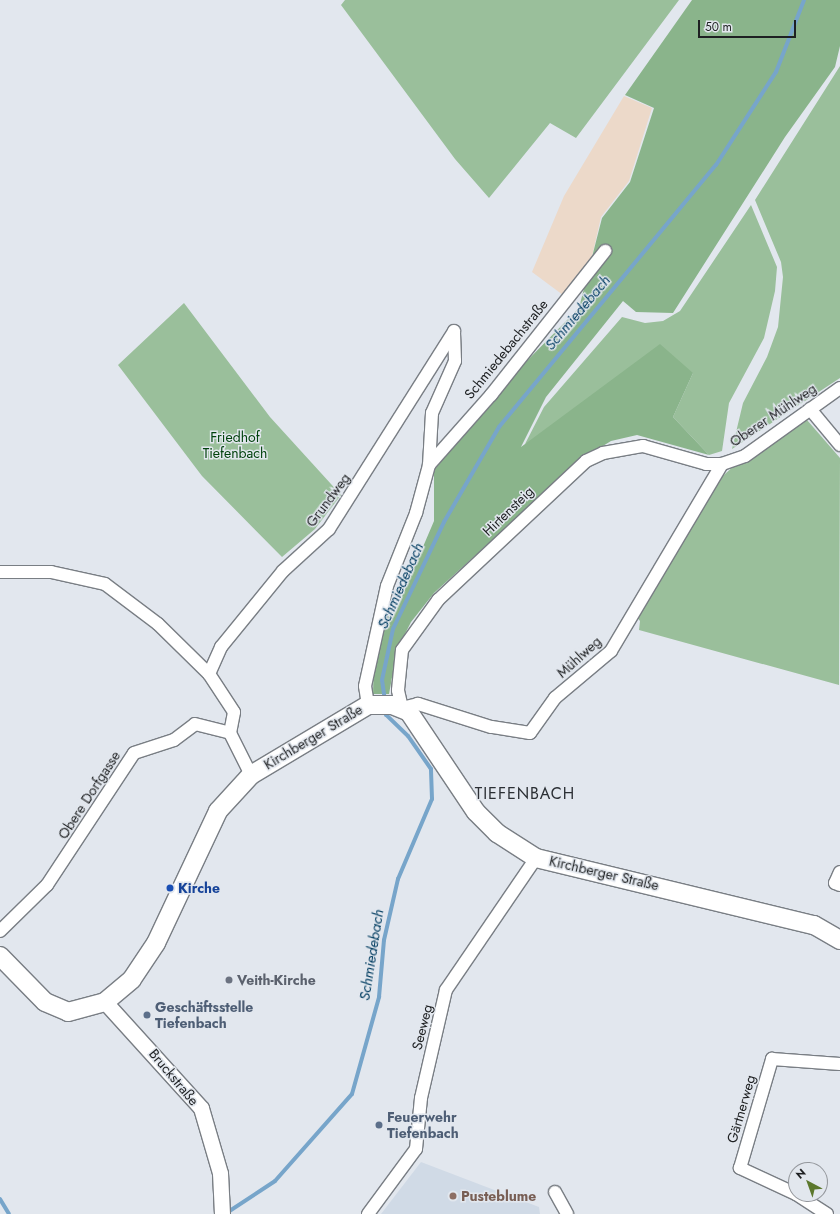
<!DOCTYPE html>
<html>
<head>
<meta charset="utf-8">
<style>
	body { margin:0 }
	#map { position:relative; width:840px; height:1214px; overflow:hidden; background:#e2e7ee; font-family:Jost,sans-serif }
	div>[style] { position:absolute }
	.industrial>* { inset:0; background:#ecd9c9 }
	.built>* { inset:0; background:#d0dae6 }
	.green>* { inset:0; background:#9abf9b }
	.forest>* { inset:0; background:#8ab48b }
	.stream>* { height:4px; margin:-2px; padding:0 2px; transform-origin:2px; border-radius:2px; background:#77a5ca }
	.roads { filter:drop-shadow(1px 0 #797e84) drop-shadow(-1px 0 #797e84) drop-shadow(0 1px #797e84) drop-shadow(0 -1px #797e84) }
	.minor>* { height:12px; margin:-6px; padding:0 6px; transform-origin:6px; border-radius:6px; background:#fff }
	.tertiary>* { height:15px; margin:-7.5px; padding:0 7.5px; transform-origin:7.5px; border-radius:7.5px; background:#fff }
	.secondary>* { height:18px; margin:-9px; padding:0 9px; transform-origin:9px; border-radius:9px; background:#fff }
	.dots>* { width:11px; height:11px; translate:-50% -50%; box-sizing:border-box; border:2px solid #e2e7ee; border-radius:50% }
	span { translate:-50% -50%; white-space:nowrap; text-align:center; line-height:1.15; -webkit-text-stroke:3px #e2e7ee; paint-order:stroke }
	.street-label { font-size:14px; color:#1e2022 }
	.park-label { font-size:14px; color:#00420c }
	.transit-label { font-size:14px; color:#164399; font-weight:700 }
	.left { translate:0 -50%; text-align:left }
	.worship-label { font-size:14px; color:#5b616d; font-weight:700 }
	.service-label { font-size:14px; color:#4e5e75; font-weight:700 }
	.education-label { font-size:14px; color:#785e54; font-weight:700 }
	.water-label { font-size:15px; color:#023d61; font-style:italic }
	.quarter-label { font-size:16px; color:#2b2f34; letter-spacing:1px }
	.north { position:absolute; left:788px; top:1162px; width:40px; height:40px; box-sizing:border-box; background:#e2e7ee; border:1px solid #94979c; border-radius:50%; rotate:319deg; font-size:11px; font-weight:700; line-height:16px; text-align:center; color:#1e2022 }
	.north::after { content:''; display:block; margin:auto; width:14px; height:18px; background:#5c782d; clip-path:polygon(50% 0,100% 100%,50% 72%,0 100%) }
	.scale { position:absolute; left:698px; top:20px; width:98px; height:18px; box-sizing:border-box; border:2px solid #1e2022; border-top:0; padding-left:5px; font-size:12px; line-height:14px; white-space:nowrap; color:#1e2022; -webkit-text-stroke:3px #e2e7ee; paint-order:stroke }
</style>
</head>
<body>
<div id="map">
	<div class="industrial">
		<div style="clip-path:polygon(624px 96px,652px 108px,629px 181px,601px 217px,591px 261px,567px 298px,532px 272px,564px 196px)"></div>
	</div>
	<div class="built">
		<div style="clip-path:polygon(421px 1162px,539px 1207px,540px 1214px,381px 1214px)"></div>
	</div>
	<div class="green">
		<div style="clip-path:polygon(345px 0,679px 0,576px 138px,550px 123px,489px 198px,455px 159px,341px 5px)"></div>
		<div style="clip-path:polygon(840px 66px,840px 378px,732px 449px,743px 403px,767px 357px,778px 327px,783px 277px,781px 262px,755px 200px)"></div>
		<div style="clip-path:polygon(751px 205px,777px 267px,775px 291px,764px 338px,729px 403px,722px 451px,709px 455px,673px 417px,693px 373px,525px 444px,544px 407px,622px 317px,645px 323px,663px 321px,680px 311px)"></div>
		<div style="clip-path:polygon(184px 303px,270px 417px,341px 495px,315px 529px,282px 557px,202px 476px,118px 365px)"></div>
		<div style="clip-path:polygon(807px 420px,840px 458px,839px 685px,639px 630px,640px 621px,635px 615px,716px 482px,735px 465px)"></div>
	</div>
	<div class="forest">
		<div style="clip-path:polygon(692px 0,840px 0,840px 46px,835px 67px,785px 137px,673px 313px,636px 312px,623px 301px,546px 397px,521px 447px,660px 344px,693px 373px,673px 417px,709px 455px,637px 435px,611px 441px,580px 460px,434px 593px,411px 622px,397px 650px,389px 694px,373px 694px,374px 653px,387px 609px,396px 610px,434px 521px,434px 470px,499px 389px,579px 308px,602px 218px,630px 182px,654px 108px,625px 95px)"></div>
	</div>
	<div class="stream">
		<div style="left:385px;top:701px;width:21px;rotate:-98deg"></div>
		<div style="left:382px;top:680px;width:52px;rotate:-77.8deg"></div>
		<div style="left:393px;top:629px;width:119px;rotate:-64.5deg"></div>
		<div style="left:444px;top:522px;width:110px;rotate:-59.9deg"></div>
		<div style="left:499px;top:427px;width:340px;rotate:-50.4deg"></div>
		<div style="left:716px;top:165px;width:111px;rotate:-57.2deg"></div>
		<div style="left:776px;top:72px;width:77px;rotate:-68.7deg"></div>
		<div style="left:0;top:1199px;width:17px;rotate:59deg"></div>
		<div style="left:225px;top:1214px;width:60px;rotate:-33.4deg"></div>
		<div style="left:275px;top:1181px;width:116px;rotate:-48.5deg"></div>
		<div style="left:352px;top:1094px;width:101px;rotate:-74.4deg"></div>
		<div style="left:379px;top:997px;width:57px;rotate:-85deg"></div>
		<div style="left:384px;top:940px;width:63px;rotate:-77.1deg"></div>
		<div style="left:398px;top:879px;width:87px;rotate:-67deg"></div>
		<div style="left:432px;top:799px;width:30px;rotate:-92deg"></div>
		<div style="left:431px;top:769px;width:40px;rotate:-124.9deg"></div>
		<div style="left:408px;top:736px;width:30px;rotate:-136deg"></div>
		<div style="left:386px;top:715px;width:5px;rotate:-90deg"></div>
	</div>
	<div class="roads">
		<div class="minor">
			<div style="left:810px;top:409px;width:47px;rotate:50.2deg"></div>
			<div style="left:722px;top:464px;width:217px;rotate:120.7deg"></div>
			<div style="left:611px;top:651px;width:73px;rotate:140deg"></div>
			<div style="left:555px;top:698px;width:43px;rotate:125.5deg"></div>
			<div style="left:530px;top:733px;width:39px;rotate:-171deg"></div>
			<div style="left:491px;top:727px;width:77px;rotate:-162.5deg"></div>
			<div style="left:418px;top:704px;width:16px;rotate:166deg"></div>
			<div style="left:402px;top:708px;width:18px;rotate:-103deg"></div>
			<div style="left:398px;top:690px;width:40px;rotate:-84.3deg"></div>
			<div style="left:402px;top:650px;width:62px;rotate:-54.2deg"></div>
			<div style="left:438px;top:600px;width:203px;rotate:-43.2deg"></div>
			<div style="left:586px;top:461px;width:19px;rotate:-25deg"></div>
			<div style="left:603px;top:453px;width:41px;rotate:-9.9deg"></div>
			<div style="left:643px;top:446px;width:66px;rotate:15.9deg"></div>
			<div style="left:706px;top:464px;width:16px"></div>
			<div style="left:722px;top:464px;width:24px;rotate:-19deg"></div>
			<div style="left:745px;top:456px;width:117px;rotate:-35.6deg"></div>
			<div style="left:429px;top:465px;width:52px;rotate:-86.7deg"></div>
			<div style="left:432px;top:413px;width:57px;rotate:-66.1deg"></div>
			<div style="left:455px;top:361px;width:30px;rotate:-92deg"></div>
			<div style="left:0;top:572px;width:51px"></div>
			<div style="left:51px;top:572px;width:55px;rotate:12.5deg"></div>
			<div style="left:105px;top:584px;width:66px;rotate:37deg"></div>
			<div style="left:158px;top:624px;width:71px;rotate:44.4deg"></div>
			<div style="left:368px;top:705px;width:19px;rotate:-99deg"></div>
			<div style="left:365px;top:686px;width:102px;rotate:-77.6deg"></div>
			<div style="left:387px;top:586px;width:79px;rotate:-68.3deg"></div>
			<div style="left:416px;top:513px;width:50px;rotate:-74.8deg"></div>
			<div style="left:429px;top:465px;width:94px;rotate:-48.5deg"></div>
			<div style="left:491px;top:395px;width:184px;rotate:-51.6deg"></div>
			<div style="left:230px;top:733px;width:21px;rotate:-79deg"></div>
			<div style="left:234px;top:712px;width:45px;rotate:-123.3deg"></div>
			<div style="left:209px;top:674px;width:30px;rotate:-66deg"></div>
			<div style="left:221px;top:647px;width:98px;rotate:-50.8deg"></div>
			<div style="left:283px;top:571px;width:62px;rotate:-42.4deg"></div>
			<div style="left:329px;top:529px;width:234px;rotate:-57.7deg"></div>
			<div style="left:840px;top:872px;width:12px;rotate:114deg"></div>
			<div style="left:835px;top:883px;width:5px;rotate:22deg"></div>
			<div style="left:0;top:931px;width:66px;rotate:-44.4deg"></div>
			<div style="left:47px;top:885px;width:158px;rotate:-56.6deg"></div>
			<div style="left:134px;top:753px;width:42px;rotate:-18deg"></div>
			<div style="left:174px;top:740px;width:26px;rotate:-37deg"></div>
			<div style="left:195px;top:724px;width:36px;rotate:14deg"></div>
			<div style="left:230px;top:733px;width:47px;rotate:63.4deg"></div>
			<div style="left:555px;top:1192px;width:25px;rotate:61deg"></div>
			<div style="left:796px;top:1194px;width:62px;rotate:-155.1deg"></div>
			<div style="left:740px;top:1168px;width:114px;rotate:-73.6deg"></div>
			<div style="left:772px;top:1059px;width:68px;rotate:4.2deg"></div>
			<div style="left:796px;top:1194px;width:37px;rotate:33deg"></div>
			<div style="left:368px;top:1214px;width:81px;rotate:-53.6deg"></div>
			<div style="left:416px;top:1149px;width:51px;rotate:-84.4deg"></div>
			<div style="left:421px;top:1098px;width:111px;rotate:-77deg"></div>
			<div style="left:446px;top:990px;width:160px;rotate:-55.7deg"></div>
		</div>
		<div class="tertiary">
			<div style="left:105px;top:1002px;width:143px;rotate:47.8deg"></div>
			<div style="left:201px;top:1108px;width:68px;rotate:73.7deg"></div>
			<div style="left:220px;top:1173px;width:41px;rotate:87.2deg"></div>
		</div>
		<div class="secondary">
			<div style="left:0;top:956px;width:64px;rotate:45.6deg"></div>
			<div style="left:45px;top:1002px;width:25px;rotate:23deg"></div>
			<div style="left:68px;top:1012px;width:38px;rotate:-15deg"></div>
			<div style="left:105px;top:1002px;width:35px;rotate:-40deg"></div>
			<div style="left:132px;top:979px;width:43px;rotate:-56.3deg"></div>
			<div style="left:156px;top:943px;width:146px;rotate:-64.8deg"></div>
			<div style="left:218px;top:811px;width:49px;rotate:-47.5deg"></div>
			<div style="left:251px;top:775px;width:136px;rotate:-30.9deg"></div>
			<div style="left:368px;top:705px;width:24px"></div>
			<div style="left:392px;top:705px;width:18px;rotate:22deg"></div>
			<div style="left:409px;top:712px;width:120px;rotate:56.2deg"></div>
			<div style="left:476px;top:812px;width:30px;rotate:45deg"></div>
			<div style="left:497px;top:833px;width:46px;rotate:32.7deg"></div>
			<div style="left:536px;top:858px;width:286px;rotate:13.6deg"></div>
			<div style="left:814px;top:925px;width:30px;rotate:30deg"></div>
		</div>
	</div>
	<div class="dots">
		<div style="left:170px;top:888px;background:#1a4fb4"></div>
		<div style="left:229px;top:980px;background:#6b7280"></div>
		<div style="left:147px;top:1015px;background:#5c6f8a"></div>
		<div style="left:379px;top:1125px;background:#5c6f8a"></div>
		<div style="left:453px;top:1196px;background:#8d6e63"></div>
	</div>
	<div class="street-label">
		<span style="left:506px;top:349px;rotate:-51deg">Schmiedebachstraße</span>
		<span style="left:773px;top:415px;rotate:-34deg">Oberer Mühlweg</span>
		<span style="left:328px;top:500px;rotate:-53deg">Grundweg</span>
		<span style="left:508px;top:511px;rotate:-44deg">Hirtensteig</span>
		<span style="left:579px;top:657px;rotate:-42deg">Mühlweg</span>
		<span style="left:313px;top:737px;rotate:-31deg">Kirchberger Straße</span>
		<span style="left:89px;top:795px;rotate:-57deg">Obere Dorfgasse</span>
		<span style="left:604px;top:873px;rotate:13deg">Kirchberger Straße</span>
		<span style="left:422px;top:1027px;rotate:-76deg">Seeweg</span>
		<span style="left:174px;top:1077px;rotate:50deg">Bruckstraße</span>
		<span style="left:741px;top:1109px;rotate:-74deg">Gärtnerweg</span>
	</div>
	<div class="park-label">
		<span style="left:235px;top:445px">Friedhof<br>Tiefenbach</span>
	</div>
	<div class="transit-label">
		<span class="left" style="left:178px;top:888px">Kirche</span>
	</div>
	<div class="worship-label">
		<span class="left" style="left:237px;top:980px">Veith-Kirche</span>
	</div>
	<div class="service-label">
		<span class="left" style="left:155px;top:1015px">Geschäftsstelle<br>Tiefenbach</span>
		<span class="left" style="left:387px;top:1125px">Feuerwehr<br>Tiefenbach</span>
	</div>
	<div class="education-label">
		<span class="left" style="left:461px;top:1196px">Pusteblume</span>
	</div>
	<div class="water-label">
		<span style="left:578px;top:313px;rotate:-50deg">Schmiedebach</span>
		<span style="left:401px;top:586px;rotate:-66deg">Schmiedebach</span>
		<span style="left:372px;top:955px;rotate:-81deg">Schmiedebach</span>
	</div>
	<div class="quarter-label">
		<span style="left:525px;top:794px">TIEFENBACH</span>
	</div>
	<div class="north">N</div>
	<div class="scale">50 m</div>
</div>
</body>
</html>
